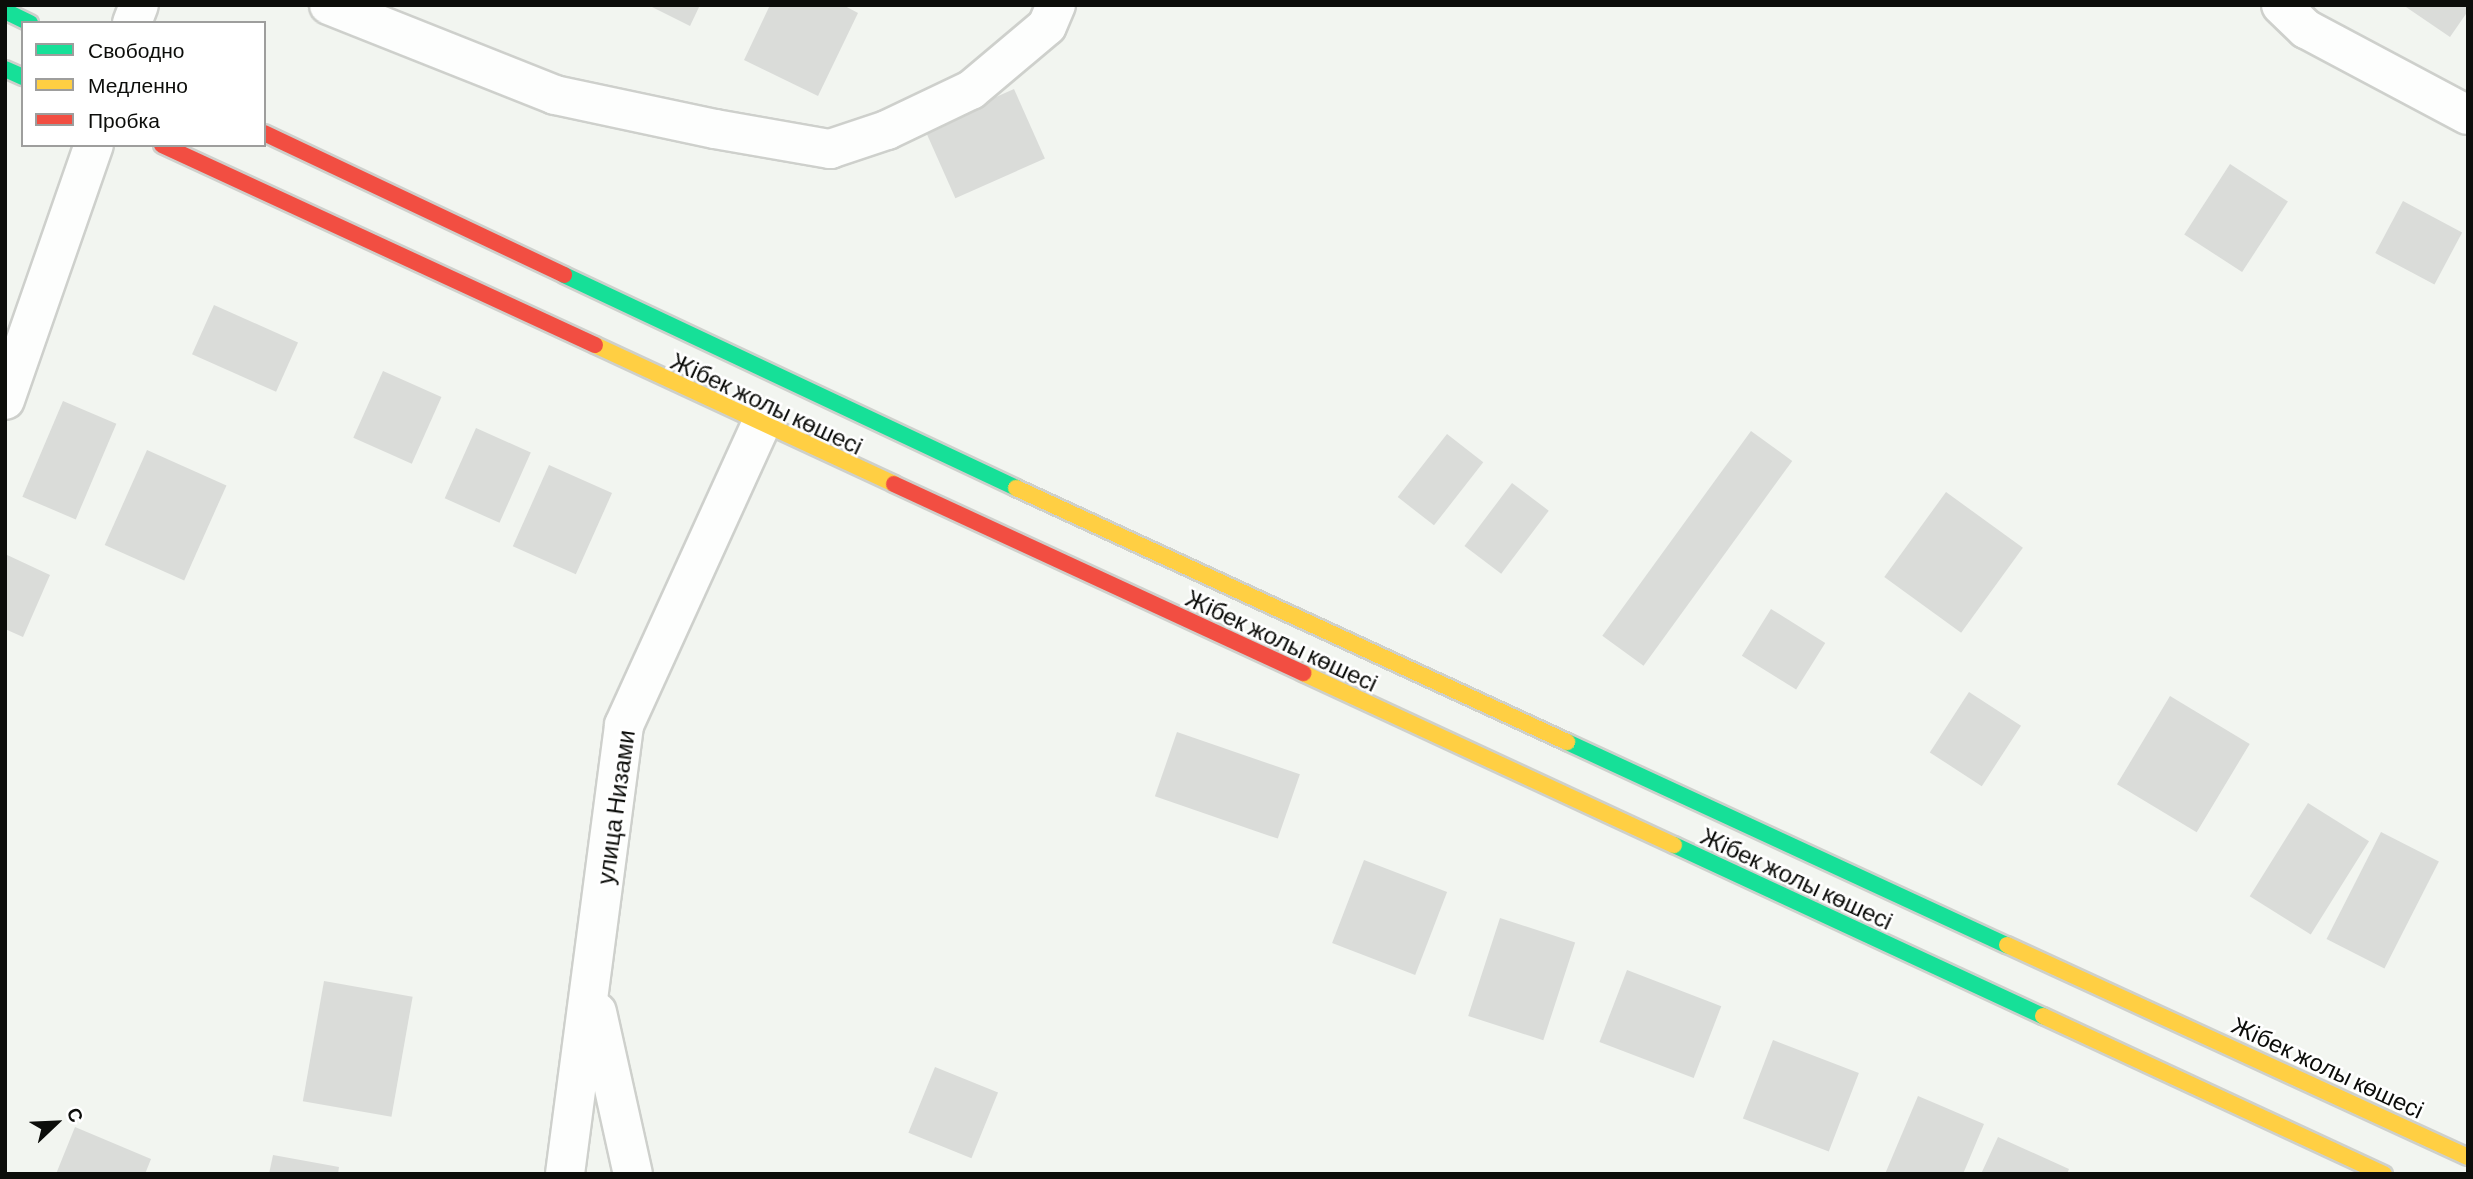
<!DOCTYPE html>
<html>
<head>
<meta charset="utf-8">
<style>
	body { margin:0 }
	#map { position:relative; width:2473px; height:1179px; overflow:hidden; background:#f2f5f0; font-family:Barlow,sans-serif }
	div>[style] { position:absolute }
	.building>* { inset:0; background:#dadcd9; transform-origin:0 0 }
	.roads { filter:drop-shadow(2px 0 #ced0cc) drop-shadow(-2px 0 #ced0cc) drop-shadow(0 2px #ced0cc) drop-shadow(0 -2px #ced0cc) }
	.street>* { height:38px; margin:-19px; padding:0 19px; transform-origin:19px; border-radius:19px; background:#fdfefd }
	.fast>* { height:16px; margin:-8px; padding:0 8px; transform-origin:8px; border-radius:8px; background:#16e098 }
	.slow>* { height:16px; margin:-8px; padding:0 8px; transform-origin:8px; border-radius:8px; background:#ffcf43 }
	.jam>* { height:16px; margin:-8px; padding:0 8px; transform-origin:8px; border-radius:8px; background:#f24e42 }
	span { translate:-50% -50%; white-space:nowrap; text-align:center; line-height:1.15; -webkit-text-stroke:5px #fff; paint-order:stroke }
	.street-label { font-size:24px; color:#0c0d0a }
	.frame { position:absolute; inset:0; border:7px solid #0c0d0a; pointer-events:none }
	.legend { position:absolute; left:21px; top:21px; width:245px; height:126px; box-sizing:border-box; background:#fff; border:2px solid #9e9e9d; margin:0; padding:9px 12px; list-style:none; font-size:21px; color:#0c0d0a }
	.legend li { display:flex; align-items:center; gap:14px; height:35px }
	.legend b { width:35px; border:2px solid #9e9e9d }
	.north { position:absolute; left:21px; top:1088px; width:70px; height:70px; -webkit-text-stroke:5px #fff; paint-order:stroke; rotate:67deg; font-size:19px; font-weight:700; line-height:28px; text-align:center; color:#0c0d0a }
	.north::after { content:''; display:block; margin:auto; width:24px; height:32px; background:#0c0d0a; clip-path:polygon(50% 0,100% 100%,50% 72%,0 100%) }
</style>
</head>
<body>
<div id="map">
	<div class="building">
		<div style="clip-path:polygon(648px 5px,700px 5px,690px 26px)"></div>
		<div style="clip-path:polygon(770px 5px,843px 5px,858px 13px,818px 96px,744px 60px)"></div>
		<div style="clip-path:polygon(2403px 5px,2468px 5px,2468px 11px,2450px 37px)"></div>
		<div style="left:1014px;top:89px;width:76px;height:98px;rotate:66deg"></div>
		<div style="left:2230px;top:164px;width:69px;height:84px;rotate:33deg"></div>
		<div style="left:2403px;top:201px;width:67px;height:59px;rotate:28deg"></div>
		<div style="left:214px;top:305px;width:92px;height:54px;rotate:24deg"></div>
		<div style="left:383px;top:371px;width:64px;height:73px;rotate:24deg"></div>
		<div style="left:63px;top:401px;width:58px;height:104px;rotate:23deg"></div>
		<div style="left:476px;top:428px;width:60px;height:77px;rotate:24deg"></div>
		<div style="left:1751px;top:431px;width:51px;height:253px;rotate:36deg"></div>
		<div style="left:1447px;top:434px;width:46px;height:80px;rotate:38deg"></div>
		<div style="left:147px;top:450px;width:87px;height:104px;rotate:24deg"></div>
		<div style="left:549px;top:465px;width:69px;height:89px;rotate:24deg"></div>
		<div style="left:1512px;top:483px;width:46px;height:79px;rotate:37deg"></div>
		<div style="left:1946px;top:492px;width:95px;height:105px;rotate:36deg"></div>
		<div style="clip-path:polygon(5px 554px,50px 575px,23px 637px,5px 629px)"></div>
		<div style="left:1771px;top:609px;width:64px;height:55px;rotate:32deg"></div>
		<div style="left:1969px;top:692px;width:62px;height:72px;rotate:33deg"></div>
		<div style="left:2170px;top:696px;width:93px;height:103px;rotate:31deg"></div>
		<div style="left:1177px;top:732px;width:130px;height:68px;rotate:19deg"></div>
		<div style="left:2308px;top:803px;width:72px;height:110px;rotate:32deg"></div>
		<div style="left:2381px;top:832px;width:65px;height:120px;rotate:27deg"></div>
		<div style="left:1364px;top:860px;width:89px;height:89px;rotate:21deg"></div>
		<div style="left:1500px;top:918px;width:79px;height:103px;rotate:18deg"></div>
		<div style="left:1627px;top:970px;width:101px;height:77px;rotate:21deg"></div>
		<div style="left:324px;top:981px;width:90px;height:122px;rotate:10deg"></div>
		<div style="left:1773px;top:1040px;width:92px;height:84px;rotate:21deg"></div>
		<div style="left:935px;top:1067px;width:68px;height:71px;rotate:22deg"></div>
		<div style="clip-path:polygon(1918px 1096px,1984px 1124px,1963px 1174px,1885px 1174px)"></div>
		<div style="clip-path:polygon(75px 1127px,151px 1159px,145px 1174px,56px 1174px)"></div>
		<div style="clip-path:polygon(1998px 1137px,2069px 1169px,2067px 1174px,1981px 1174px)"></div>
		<div style="clip-path:polygon(273px 1155px,339px 1167px,338px 1174px,269px 1174px)"></div>
	</div>
	<div class="roads">
		<div class="street">
			<div style="left:329px;top:5px;width:243px;rotate:21.7deg"></div>
			<div style="left:555px;top:95px;width:164px;rotate:12deg"></div>
			<div style="left:715px;top:129px;width:117px;rotate:9.9deg"></div>
			<div style="left:830px;top:149px;width:60px;rotate:-18.4deg"></div>
			<div style="left:887px;top:130px;width:93px;rotate:-25.5deg"></div>
			<div style="left:971px;top:90px;width:99px;rotate:-40.1deg"></div>
			<div style="left:1047px;top:26px;width:23px;rotate:-67deg"></div>
			<div style="left:2281px;top:5px;width:35px;rotate:44deg"></div>
			<div style="left:2306px;top:29px;width:183px;rotate:28deg"></div>
			<div style="left:132px;top:23px;width:19px;rotate:-69deg"></div>
			<div style="left:5px;top:400px;width:270px;rotate:-70.8deg"></div>
			<div style="left:597px;top:1012px;width:166px;rotate:77.5deg"></div>
			<div style="left:565px;top:1174px;width:453px;rotate:-82.5deg"></div>
			<div style="left:624px;top:725px;width:330px;rotate:-65.5deg"></div>
		</div>
		<div class="fast">
			<div style="left:5px;top:11px;width:28px;rotate:26deg"></div>
			<div style="left:5px;top:69px;width:20px;rotate:24deg"></div>
			<div style="left:564px;top:275px;width:500px;rotate:25.2deg"></div>
			<div style="left:1567px;top:742px;width:485px;rotate:24.8deg"></div>
			<div style="left:1674px;top:845px;width:407px;rotate:24.9deg"></div>
		</div>
		<div class="slow">
			<div style="left:595px;top:345px;width:330px;rotate:24.9deg"></div>
			<div style="left:1016px;top:488px;width:607px;rotate:24.75deg"></div>
			<div style="left:1303px;top:673px;width:409px;rotate:24.9deg"></div>
			<div style="left:2007px;top:945px;width:507px;rotate:24.7deg"></div>
			<div style="left:2043px;top:1016px;width:376px;rotate:24.9deg"></div>
		</div>
		<div class="jam">
			<div style="left:264px;top:133px;width:332px;rotate:25.3deg"></div>
			<div style="left:162px;top:145px;width:477px;rotate:24.8deg"></div>
			<div style="left:894px;top:484px;width:451px;rotate:24.8deg"></div>
		</div>
	</div>
	<div class="street-label">
		<span style="left:767px;top:403px;rotate:25deg">Жібек жолы көшесі</span>
		<span style="left:1282px;top:640px;rotate:25deg">Жібек жолы көшесі</span>
		<span style="left:615px;top:807px;rotate:-82deg">улица Низами</span>
		<span style="left:1797px;top:878px;rotate:25deg">Жібек жолы көшесі</span>
		<span style="left:2328px;top:1067px;rotate:25deg">Жібек жолы көшесі</span>
	</div>
	<div class="frame"></div>
	<ul class="legend">
	<li><b style="height:9px;background:#16e098"></b>Свободно</li>
	<li><b style="height:9px;background:#ffcf43"></b>Медленно</li>
	<li><b style="height:9px;background:#f24e42"></b>Пробка</li>
	</ul>
	<div class="north">С</div>
</div>
</body>
</html>
